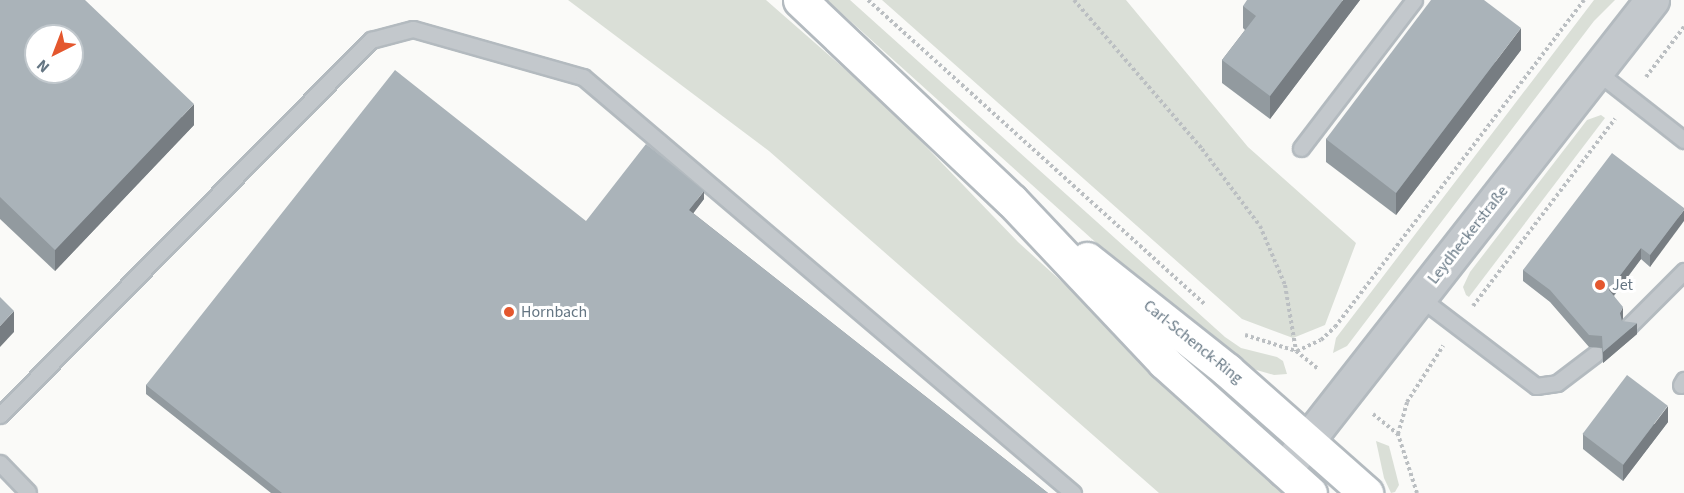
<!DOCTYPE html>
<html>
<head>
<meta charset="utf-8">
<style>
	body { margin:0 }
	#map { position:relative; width:1684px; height:493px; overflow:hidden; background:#fafaf8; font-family:"Source Sans 3",sans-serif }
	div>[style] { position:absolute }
	.green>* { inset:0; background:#dadfd7 }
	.path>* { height:4px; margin-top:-2px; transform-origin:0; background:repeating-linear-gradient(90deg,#bbbfc2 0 3px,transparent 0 6px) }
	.roads { filter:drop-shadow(2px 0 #b3babf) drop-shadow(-2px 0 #b3babf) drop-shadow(0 2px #b3babf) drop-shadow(0 -2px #b3babf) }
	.service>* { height:15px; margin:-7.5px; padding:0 7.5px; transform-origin:7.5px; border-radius:7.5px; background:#c3c8cc }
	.tertiary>* { height:33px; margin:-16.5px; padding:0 16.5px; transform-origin:16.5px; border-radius:16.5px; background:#c3c8cc }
	.secondary>* { height:33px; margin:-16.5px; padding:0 16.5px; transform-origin:16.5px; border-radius:16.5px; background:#fff }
	.wall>* { inset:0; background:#929a9f }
	.shaded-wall>* { inset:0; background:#777d82 }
	.building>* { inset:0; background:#aab3b9; transform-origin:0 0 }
	.dots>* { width:16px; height:16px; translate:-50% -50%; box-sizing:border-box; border:3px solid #fff; border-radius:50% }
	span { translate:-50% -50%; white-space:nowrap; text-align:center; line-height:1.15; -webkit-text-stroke:6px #fff; paint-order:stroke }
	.street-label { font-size:16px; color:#657683 }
	.poi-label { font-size:16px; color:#657683 }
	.left { translate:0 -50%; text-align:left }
	.north { position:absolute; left:24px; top:24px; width:60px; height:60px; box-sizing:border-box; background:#fff; border:2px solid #c1c8cd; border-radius:50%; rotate:222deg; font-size:16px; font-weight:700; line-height:24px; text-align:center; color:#657683 }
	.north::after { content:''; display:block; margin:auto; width:21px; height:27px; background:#e4572e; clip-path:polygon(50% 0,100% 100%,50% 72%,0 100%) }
</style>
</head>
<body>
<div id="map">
	<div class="green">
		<div style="clip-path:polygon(568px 0,766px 0,887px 106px,1018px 242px,1295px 493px,1159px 493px,769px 151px)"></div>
		<div style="clip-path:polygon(827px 0,850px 0,1225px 337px,1241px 348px,1277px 357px,1283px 361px,1287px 374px,1274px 375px,1236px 364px,1215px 350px)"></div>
		<div style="clip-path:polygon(882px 0,1126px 0,1248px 147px,1356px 243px,1325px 325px,1293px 338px,1242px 319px)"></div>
		<div style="clip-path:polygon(1594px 0,1615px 0,1594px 21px,1347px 346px,1333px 353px,1336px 338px)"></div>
		<div style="clip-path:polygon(1601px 115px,1605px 118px,1469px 297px,1466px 295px,1463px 287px,1470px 272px,1587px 120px)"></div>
		<div style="clip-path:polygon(1376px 441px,1389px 446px,1399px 485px,1395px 492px,1391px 493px,1384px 478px)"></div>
	</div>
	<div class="path">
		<div style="left:868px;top:0;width:455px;rotate:42.1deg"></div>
		<div style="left:1074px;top:0;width:196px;rotate:49.3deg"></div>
		<div style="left:1202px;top:149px;width:96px;rotate:53deg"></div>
		<div style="left:1260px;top:226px;width:64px;rotate:67deg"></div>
		<div style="left:1285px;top:285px;width:67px;rotate:80.5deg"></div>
		<div style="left:1646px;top:77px;width:63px;rotate:-52.8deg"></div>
		<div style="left:1473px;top:306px;width:235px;rotate:-52.8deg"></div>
		<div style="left:1245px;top:335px;width:53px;rotate:17.4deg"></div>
		<div style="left:1296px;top:351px;width:28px;rotate:39deg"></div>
		<div style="left:1297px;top:351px;width:26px;rotate:-25deg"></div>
		<div style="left:1321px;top:340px;width:19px;rotate:-43deg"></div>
		<div style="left:1335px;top:327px;width:411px;rotate:-52.7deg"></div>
		<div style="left:1373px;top:414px;width:32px;rotate:39deg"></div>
		<div style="left:1417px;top:493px;width:62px;rotate:-107.9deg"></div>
		<div style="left:1398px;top:434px;width:33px;rotate:-74deg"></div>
		<div style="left:1407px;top:402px;width:67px;rotate:-57.3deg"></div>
	</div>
	<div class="roads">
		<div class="service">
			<div style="left:1596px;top:71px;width:112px;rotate:38.1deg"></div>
			<div style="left:1301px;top:148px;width:186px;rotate:-52.6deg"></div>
			<div style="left:1419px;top:297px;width:147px;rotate:37.3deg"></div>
			<div style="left:1536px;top:386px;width:21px;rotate:-8deg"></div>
			<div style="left:1557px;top:383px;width:48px;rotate:-37.3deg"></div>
			<div style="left:1629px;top:326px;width:78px;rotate:-45deg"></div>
			<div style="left:1681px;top:385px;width:6px;rotate:-59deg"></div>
			<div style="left:0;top:415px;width:528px;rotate:-45.31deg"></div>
			<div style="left:371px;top:40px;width:43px;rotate:-14.7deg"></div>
			<div style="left:413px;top:29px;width:177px;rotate:15.8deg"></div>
			<div style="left:583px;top:77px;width:643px;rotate:40.33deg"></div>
			<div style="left:0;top:463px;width:40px;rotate:46deg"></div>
		</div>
		<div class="tertiary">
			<div style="left:1284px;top:470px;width:597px;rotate:-51.94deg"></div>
		</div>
		<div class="secondary">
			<div style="left:800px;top:0;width:292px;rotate:43.5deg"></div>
			<div style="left:1012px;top:201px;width:221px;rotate:46.6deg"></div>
			<div style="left:1164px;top:362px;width:196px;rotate:41.9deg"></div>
			<div style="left:1087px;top:259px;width:179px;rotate:38.4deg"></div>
			<div style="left:1227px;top:370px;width:186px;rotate:41.5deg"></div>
		</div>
	</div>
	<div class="wall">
		<div style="clip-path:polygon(0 0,194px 125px,55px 271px,0 219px)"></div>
		<div style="clip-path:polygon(1360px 0,1270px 119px,1222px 83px,1222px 60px,1245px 30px,1243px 28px,1243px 6px)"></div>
		<div style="clip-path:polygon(1521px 50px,1396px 215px,1326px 162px,1326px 139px)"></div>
		<div style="clip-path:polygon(704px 199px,693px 213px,1048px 493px,271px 493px,146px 394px,146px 385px,586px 221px)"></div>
		<div style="clip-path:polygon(1684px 208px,1650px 267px,1641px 259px,1614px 296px,1623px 318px,1622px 321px,1637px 334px,1603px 363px,1602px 348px,1589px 347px,1550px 302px,1523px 281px,1523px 270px)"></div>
		<div style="clip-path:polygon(1668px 422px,1623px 481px,1583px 449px,1583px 434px)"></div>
	</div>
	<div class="shaded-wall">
		<div style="clip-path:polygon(1343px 0,1360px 0,1270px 119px,1270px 96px)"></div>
		<div style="clip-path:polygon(1521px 28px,1521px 50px,1396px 215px,1396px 193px)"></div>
		<div style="clip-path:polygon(194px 104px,194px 125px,55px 271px,55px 250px)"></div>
		<div style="clip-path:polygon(704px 191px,704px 199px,689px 219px,689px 210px)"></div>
		<div style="clip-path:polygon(1684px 210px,1684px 221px,1650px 267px,1650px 255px)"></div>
		<div style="clip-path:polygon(1641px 248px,1641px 259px,1609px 301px,1609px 290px)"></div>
		<div style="clip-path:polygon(1623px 307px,1623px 318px,1620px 324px,1620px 313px)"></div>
		<div style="clip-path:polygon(14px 311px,14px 332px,0 347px,0 326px)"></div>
		<div style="clip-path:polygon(1637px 323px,1637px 334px,1603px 363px,1603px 352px)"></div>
		<div style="clip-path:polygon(1668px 406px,1668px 422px,1623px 481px,1623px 465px)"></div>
	</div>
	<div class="building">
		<div style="clip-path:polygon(evenodd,0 0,85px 0,194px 104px,55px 250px,0 197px,0 0,36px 36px,72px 36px,72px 72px,36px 72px,36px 36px)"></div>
		<div style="clip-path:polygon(1247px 0,1343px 0,1270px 96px,1222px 60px,1256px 16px,1243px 6px)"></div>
		<div style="clip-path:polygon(1431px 0,1484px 0,1521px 28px,1396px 193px,1326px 139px)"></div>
		<div style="clip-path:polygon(395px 70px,586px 221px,646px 144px,704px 191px,689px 210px,1048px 493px,282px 493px,146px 385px)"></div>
		<div style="clip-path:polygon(1612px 153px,1684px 208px,1684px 210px,1650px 255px,1641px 248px,1609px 290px,1623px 307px,1620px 313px,1622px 321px,1637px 323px,1603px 352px,1602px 336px,1589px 335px,1550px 290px,1523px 270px)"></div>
		<div style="clip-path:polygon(0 297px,14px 311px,0 326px)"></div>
		<div style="left:1627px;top:375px;width:51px;height:74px;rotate:37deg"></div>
	</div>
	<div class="dots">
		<div style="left:1600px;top:285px;background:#e4572e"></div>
		<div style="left:509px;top:312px;background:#e4572e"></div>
	</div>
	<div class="street-label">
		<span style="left:1468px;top:235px;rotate:-52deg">Leydheckerstraße</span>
		<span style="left:1193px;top:342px;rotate:39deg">Carl-Schenck-Ring</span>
	</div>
	<div class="poi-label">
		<span class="left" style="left:1612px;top:285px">Jet</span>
		<span class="left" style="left:521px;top:312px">Hornbach</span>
	</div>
	<div class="north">N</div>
</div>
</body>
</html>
